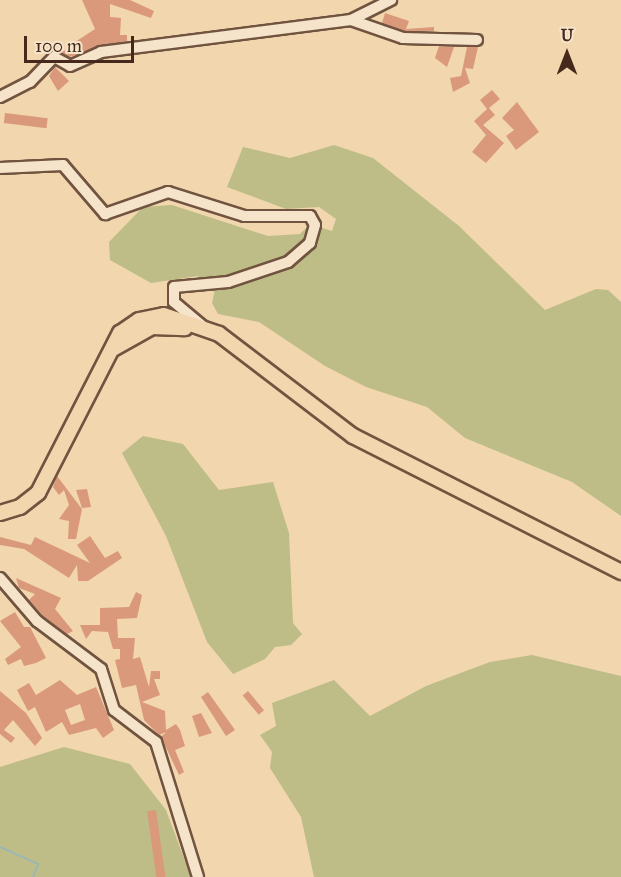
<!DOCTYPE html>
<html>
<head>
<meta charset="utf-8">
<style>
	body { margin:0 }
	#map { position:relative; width:621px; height:877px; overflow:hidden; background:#f1d6ae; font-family:"IM FELL Great Primer",serif }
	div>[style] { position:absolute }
	.green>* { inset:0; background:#bebd87 }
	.stream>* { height:2px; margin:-1px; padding:0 1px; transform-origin:1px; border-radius:1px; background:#9cb7b3 }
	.building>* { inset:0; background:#db997b; transform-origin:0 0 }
	.roads { filter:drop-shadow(2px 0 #715440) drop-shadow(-2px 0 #715440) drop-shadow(0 2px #715440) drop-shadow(0 -2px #715440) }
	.minor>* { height:10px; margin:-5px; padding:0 5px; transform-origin:5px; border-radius:5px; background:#f6e4ca }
	.major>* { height:14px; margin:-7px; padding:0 7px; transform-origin:7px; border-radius:7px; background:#f1d6ae }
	span { translate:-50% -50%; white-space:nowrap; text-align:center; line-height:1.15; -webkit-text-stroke:4.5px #f6e4ca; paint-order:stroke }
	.north { position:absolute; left:537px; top:24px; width:60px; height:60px; -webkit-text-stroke:4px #f6e4ca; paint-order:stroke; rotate:0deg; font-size:16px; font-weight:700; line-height:24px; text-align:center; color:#46281c }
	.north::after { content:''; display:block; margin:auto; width:21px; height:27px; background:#46281c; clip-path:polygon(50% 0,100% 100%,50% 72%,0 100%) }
	.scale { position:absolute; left:24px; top:36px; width:110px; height:27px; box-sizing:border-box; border:3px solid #46281c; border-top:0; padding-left:8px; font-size:18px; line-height:21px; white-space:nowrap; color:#46281c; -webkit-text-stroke:4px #f6e4ca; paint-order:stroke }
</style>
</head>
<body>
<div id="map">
	<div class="green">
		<div style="clip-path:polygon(334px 145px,373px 158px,459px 226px,545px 310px,596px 289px,608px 290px,621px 302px,621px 516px,572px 482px,465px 438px,427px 407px,366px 387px,325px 366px,259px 322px,218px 314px,212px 303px,215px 289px,198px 276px,151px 283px,110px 260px,109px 242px,143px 207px,172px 205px,268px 236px,300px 234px,310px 224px,332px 231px,336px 219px,319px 207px,286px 209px,227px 187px,243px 147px,290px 158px)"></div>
		<div style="clip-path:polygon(143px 436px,183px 444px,219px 490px,273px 482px,289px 533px,293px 623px,302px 634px,291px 645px,275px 647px,265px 659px,233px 674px,207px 642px,166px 536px,122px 453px)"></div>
		<div style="clip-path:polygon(532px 655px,621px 676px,621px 877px,314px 877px,301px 817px,270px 768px,272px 752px,260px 735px,276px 726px,272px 703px,334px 680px,370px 716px,426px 686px,490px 662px)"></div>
		<div style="clip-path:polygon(64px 747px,130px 764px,166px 810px,191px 877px,0 877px,0 767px)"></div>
	</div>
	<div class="stream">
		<div style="left:0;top:847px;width:42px;rotate:24.1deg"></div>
		<div style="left:38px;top:864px;width:14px;rotate:111deg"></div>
	</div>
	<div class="building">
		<div style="clip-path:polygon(82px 0,130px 0,154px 11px,151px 18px,110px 4px,110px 17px,121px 18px,120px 35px,127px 35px,127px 41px,69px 57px,60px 52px,73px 48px,72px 44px,95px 29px)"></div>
		<div style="clip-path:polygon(385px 13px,409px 21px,406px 29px,434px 27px,434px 31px,404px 31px,382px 23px)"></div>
		<div style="clip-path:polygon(439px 46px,454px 47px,447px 67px,435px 58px)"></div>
		<div style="clip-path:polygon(467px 47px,478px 47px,473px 69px,465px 68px,470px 83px,453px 92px,450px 78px,461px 76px)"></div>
		<div style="clip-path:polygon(55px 67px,69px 81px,58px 91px,49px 76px)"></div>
		<div style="clip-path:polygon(492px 90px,500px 99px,489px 108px,495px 115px,483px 125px,504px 143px,486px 163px,472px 152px,486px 135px,474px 121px,487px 109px,480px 100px)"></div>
		<div style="clip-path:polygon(517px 102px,539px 132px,516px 150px,506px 136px,514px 130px,502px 118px)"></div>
		<div style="left:5px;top:113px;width:43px;height:10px;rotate:7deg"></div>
		<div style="clip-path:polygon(57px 476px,82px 509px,76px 539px,68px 539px,69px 521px,59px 519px,69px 505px,64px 490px,59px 495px,53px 487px)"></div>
		<div style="clip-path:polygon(87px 489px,91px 507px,82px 508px,76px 490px)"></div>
		<div style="clip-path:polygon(90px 536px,105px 558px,118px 551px,122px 558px,88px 581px,78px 581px,77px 565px,69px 578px,24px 549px,0 545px,0 537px,31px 545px,35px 537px,90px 563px,77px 545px)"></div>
		<div style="clip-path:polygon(16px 578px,61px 598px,55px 609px,73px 631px,67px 634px,44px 617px,29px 600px,35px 594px,19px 588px)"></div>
		<div style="clip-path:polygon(136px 592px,142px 595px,137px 618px,117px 619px,118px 638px,135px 638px,133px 659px,140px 657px,149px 687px,151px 671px,160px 671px,160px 679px,154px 679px,160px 695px,142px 702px,165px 711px,166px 730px,176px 724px,180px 730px,185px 746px,175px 750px,184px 772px,179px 775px,161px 737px,166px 732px,159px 735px,144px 720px,136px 685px,122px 688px,115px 660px,120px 659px,120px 649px,113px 649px,108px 632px,92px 631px,86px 639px,80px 625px,100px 625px,100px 608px,129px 607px)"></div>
		<div style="clip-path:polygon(15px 612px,24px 627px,30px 627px,46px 658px,36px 663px,24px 666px,21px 659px,8px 665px,5px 659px,21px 647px,0 621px)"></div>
		<div style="clip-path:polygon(evenodd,60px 680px,77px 695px,96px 687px,114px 730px,103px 738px,96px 728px,69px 735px,62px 722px,46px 732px,35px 707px,28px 711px,17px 690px,29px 683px,36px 695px,60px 680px,80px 704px,85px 720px,71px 725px,65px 710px,80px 704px)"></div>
		<div style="clip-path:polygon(0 691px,26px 713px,42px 738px,35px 746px,13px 720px,4px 730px,15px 738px,11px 743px,0 734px)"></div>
		<div style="left:248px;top:691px;width:25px;height:7px;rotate:50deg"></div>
		<div style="clip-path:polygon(208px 692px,235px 730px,226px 736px,201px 697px)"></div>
		<div style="clip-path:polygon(201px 713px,212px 733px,199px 737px,192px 716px)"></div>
		<div style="left:156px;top:810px;width:68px;height:9px;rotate:82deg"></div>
	</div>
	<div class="roads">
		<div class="minor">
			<div style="left:351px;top:20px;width:55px;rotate:19.1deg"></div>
			<div style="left:403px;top:38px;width:74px;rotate:1.5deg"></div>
			<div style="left:0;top:97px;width:34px;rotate:-27deg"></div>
			<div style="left:30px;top:82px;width:35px;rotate:-46deg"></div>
			<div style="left:54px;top:57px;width:18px;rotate:29deg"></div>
			<div style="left:70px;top:66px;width:34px;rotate:-24deg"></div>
			<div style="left:101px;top:52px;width:252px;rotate:-7.3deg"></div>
			<div style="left:351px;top:20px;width:45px;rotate:-26.6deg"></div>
			<div style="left:0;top:168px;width:63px;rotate:-2.7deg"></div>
			<div style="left:63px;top:165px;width:65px;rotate:49.4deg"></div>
			<div style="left:105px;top:214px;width:67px;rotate:-19.2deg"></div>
			<div style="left:168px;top:192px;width:80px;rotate:17.5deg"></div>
			<div style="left:244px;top:216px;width:66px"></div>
			<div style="left:310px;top:216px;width:10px;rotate:61deg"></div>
			<div style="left:315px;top:225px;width:19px;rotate:106deg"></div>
			<div style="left:310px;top:243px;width:29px;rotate:139deg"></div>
			<div style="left:288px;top:262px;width:63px;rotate:161.6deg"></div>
			<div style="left:228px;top:282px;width:54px;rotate:174.7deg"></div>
			<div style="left:174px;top:287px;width:15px;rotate:90deg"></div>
			<div style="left:174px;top:302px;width:39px;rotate:40deg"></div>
			<div style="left:0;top:578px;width:57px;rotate:49.3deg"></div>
			<div style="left:37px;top:621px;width:80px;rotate:36.9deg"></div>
			<div style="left:101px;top:669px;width:43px;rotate:72.4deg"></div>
			<div style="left:114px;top:710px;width:53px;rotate:37.3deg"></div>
			<div style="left:156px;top:742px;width:141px;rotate:72.7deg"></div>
		</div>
		<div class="major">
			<div style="left:113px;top:349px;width:45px;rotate:-29.4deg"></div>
			<div style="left:152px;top:327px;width:33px;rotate:2deg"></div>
			<div style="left:0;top:513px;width:21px;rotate:-17deg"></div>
			<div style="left:20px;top:507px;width:23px;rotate:-38deg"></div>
			<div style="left:38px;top:493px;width:180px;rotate:-62.9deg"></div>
			<div style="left:120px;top:333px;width:23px;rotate:-34deg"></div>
			<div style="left:139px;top:320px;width:25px;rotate:-11deg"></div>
			<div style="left:164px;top:315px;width:58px;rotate:19.1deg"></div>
			<div style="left:219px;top:334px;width:168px;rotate:37.3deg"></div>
			<div style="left:353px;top:436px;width:301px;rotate:26.9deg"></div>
		</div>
	</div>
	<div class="north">U</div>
	<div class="scale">100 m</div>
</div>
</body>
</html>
